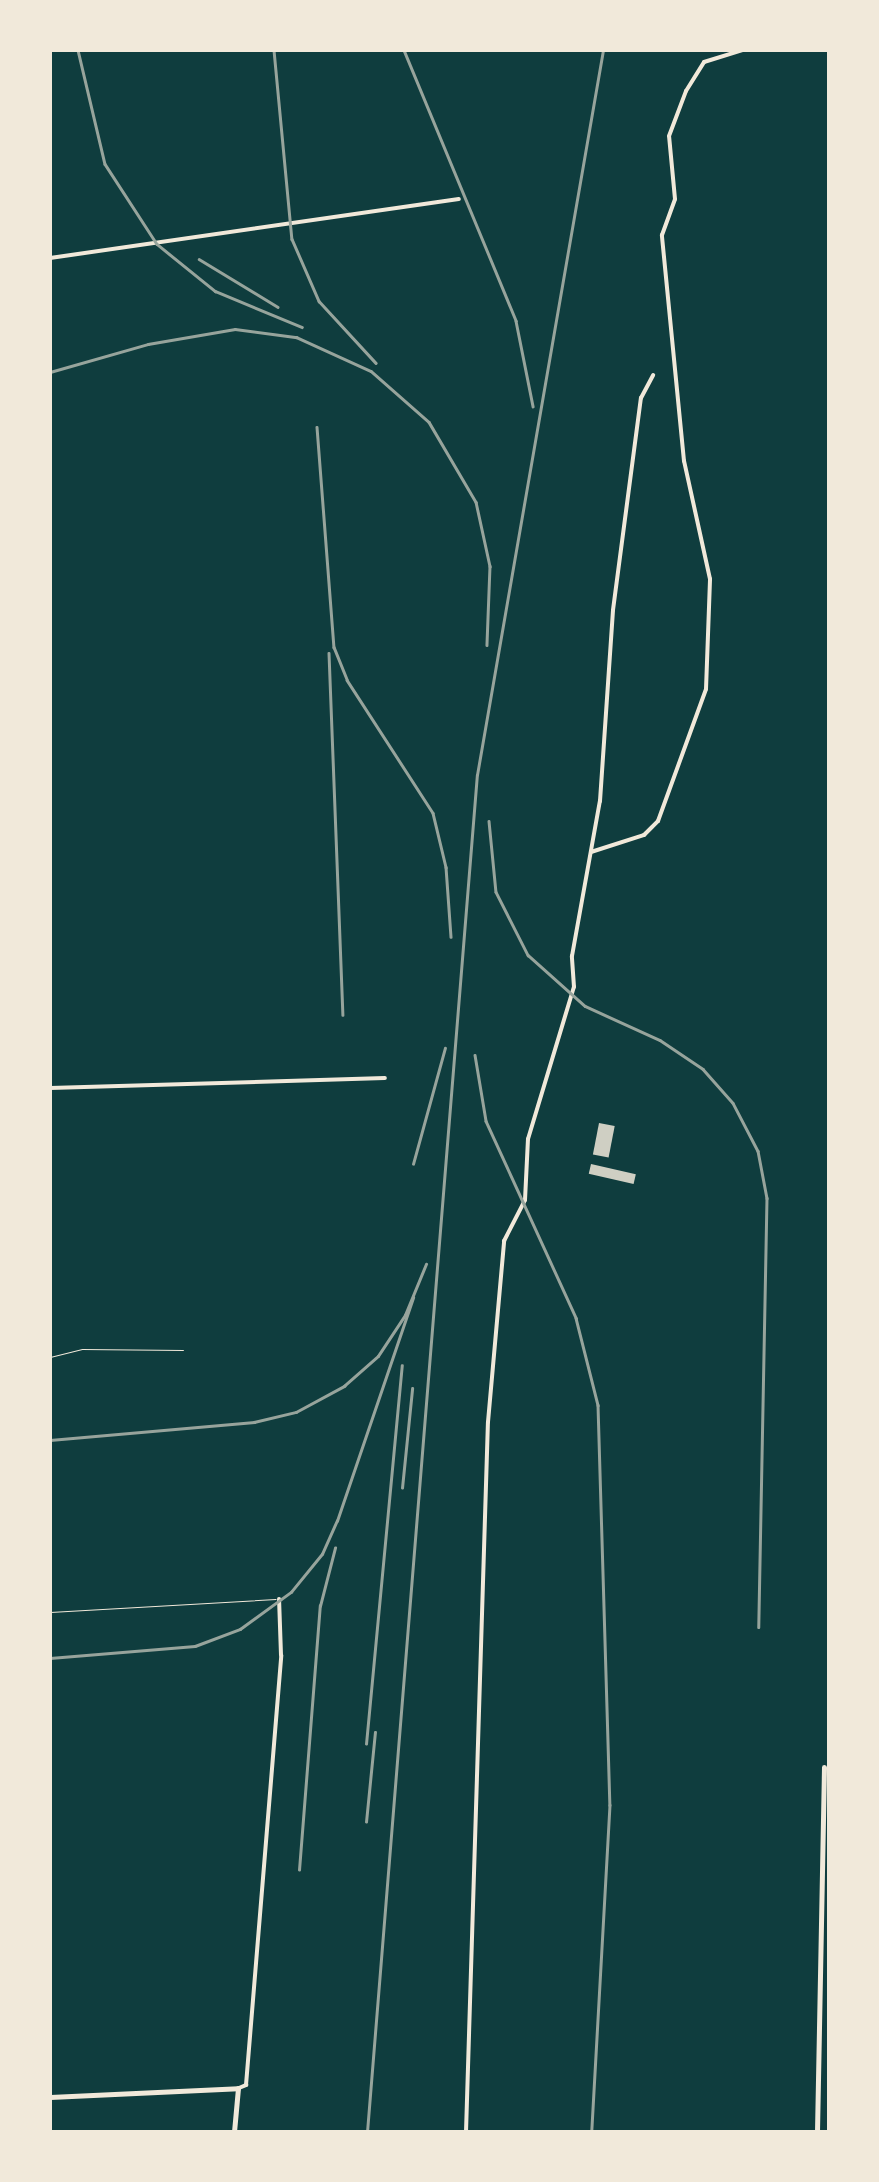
<!DOCTYPE html>
<html>
<head>
<meta charset="utf-8">
<style>
	body { margin:0 }
	#map { position:relative; width:879px; height:2182px; overflow:hidden; background:#0f3d3e; font-family:"Noto Sans",sans-serif }
	div>[style] { position:absolute }
	.building>* { inset:0; background:#cfcfc3; transform-origin:0 0 }
	.service>* { height:1px; margin:-0.5px; padding:0 0.5px; transform-origin:0.5px; border-radius:0.5px; background:#f1e9da }
	.minor>* { height:4px; margin:-2px; padding:0 2px; transform-origin:2px; border-radius:2px; background:#f1e9da }
	.tertiary>* { height:5px; margin:-2.5px; padding:0 2.5px; transform-origin:2.5px; border-radius:2.5px; background:#f1e9da }
	.primary>* { height:5px; margin:-2.5px; padding:0 2.5px; transform-origin:2.5px; border-radius:2.5px; background:#f1e9da }
	.rail>* { height:2.5px; margin:-1.25px; padding:0 1.25px; transform-origin:1.25px; border-radius:1.25px; background:#97a49c }
	span { translate:-50% -50%; white-space:nowrap; text-align:center; line-height:1.15; -webkit-text-stroke:8px #f1e9da; paint-order:stroke }
	.frame { position:absolute; inset:0; border:52px solid #f1e9da; pointer-events:none }
</style>
</head>
<body>
<div id="map">
	<div class="building">
		<div style="left:599px;top:1123px;width:16px;height:32px;rotate:11deg"></div>
		<div style="left:591px;top:1164px;width:46px;height:10px;rotate:13deg"></div>
	</div>
	<div class="service">
		<div style="left:50px;top:1357px;width:33px;rotate:-14deg"></div>
		<div style="left:82px;top:1349px;width:101px;rotate:0.6deg"></div>
		<div style="left:50px;top:1612px;width:226px;rotate:-3.3deg"></div>
	</div>
	<div class="minor">
		<div style="left:50px;top:258px;width:413px;rotate:-8.2deg"></div>
		<div style="left:591px;top:852px;width:56px;rotate:-17.8deg"></div>
		<div style="left:644px;top:835px;width:20px;rotate:-45deg"></div>
		<div style="left:658px;top:821px;width:140px;rotate:-70deg"></div>
		<div style="left:706px;top:689px;width:110px;rotate:-87.9deg"></div>
		<div style="left:710px;top:579px;width:121px;rotate:-102.4deg"></div>
		<div style="left:684px;top:461px;width:227px;rotate:-95.6deg"></div>
		<div style="left:662px;top:235px;width:38px;rotate:-70deg"></div>
		<div style="left:675px;top:199px;width:63px;rotate:-95.4deg"></div>
		<div style="left:669px;top:136px;width:48px;rotate:-69.3deg"></div>
		<div style="left:686px;top:91px;width:34px;rotate:-58deg"></div>
		<div style="left:704px;top:62px;width:41px;rotate:-17.1deg"></div>
		<div style="left:50px;top:1088px;width:335px;rotate:-1.7deg"></div>
		<div style="left:239px;top:2088px;width:8px;rotate:-23deg"></div>
		<div style="left:246px;top:2085px;width:431px;rotate:-85.3deg"></div>
		<div style="left:281px;top:1655px;width:56px;rotate:-92deg"></div>
		<div style="left:466px;top:2132px;width:710px;rotate:-88.23deg"></div>
		<div style="left:488px;top:1422px;width:182px;rotate:-84.9deg"></div>
		<div style="left:504px;top:1241px;width:46px;rotate:-62.9deg"></div>
		<div style="left:525px;top:1200px;width:61px;rotate:-87.2deg"></div>
		<div style="left:528px;top:1139px;width:159px;rotate:-73.2deg"></div>
		<div style="left:574px;top:987px;width:31px;rotate:-94deg"></div>
		<div style="left:572px;top:956px;width:158px;rotate:-79.8deg"></div>
		<div style="left:600px;top:801px;width:191px;rotate:-86.1deg"></div>
		<div style="left:613px;top:610px;width:214px;rotate:-82.5deg"></div>
		<div style="left:641px;top:398px;width:26px;rotate:-62deg"></div>
	</div>
	<div class="tertiary">
		<div style="left:817px;top:2132px;width:365px;rotate:-88.9deg"></div>
	</div>
	<div class="primary">
		<div style="left:50px;top:2097px;width:188px;rotate:-2.7deg"></div>
		<div style="left:238px;top:2088px;width:44px;rotate:95.2deg"></div>
	</div>
	<div class="rail">
		<div style="left:78px;top:50px;width:117px;rotate:76.7deg"></div>
		<div style="left:105px;top:164px;width:95px;rotate:57deg"></div>
		<div style="left:157px;top:244px;width:75px;rotate:39deg"></div>
		<div style="left:215px;top:291px;width:94px;rotate:22.5deg"></div>
		<div style="left:274px;top:50px;width:190px;rotate:84.6deg"></div>
		<div style="left:292px;top:239px;width:68px;rotate:66.5deg"></div>
		<div style="left:319px;top:301px;width:84px;rotate:47.4deg"></div>
		<div style="left:404px;top:50px;width:293px;rotate:67.5deg"></div>
		<div style="left:516px;top:321px;width:87px;rotate:78.7deg"></div>
		<div style="left:199px;top:259px;width:92px;rotate:31.3deg"></div>
		<div style="left:50px;top:372px;width:102px;rotate:-15.9deg"></div>
		<div style="left:148px;top:344px;width:88px;rotate:-9.8deg"></div>
		<div style="left:235px;top:329px;width:62px;rotate:7.5deg"></div>
		<div style="left:296px;top:337px;width:82px;rotate:24.4deg"></div>
		<div style="left:371px;top:371px;width:77px;rotate:41.3deg"></div>
		<div style="left:429px;top:422px;width:93px;rotate:59.6deg"></div>
		<div style="left:476px;top:502px;width:66px;rotate:77.7deg"></div>
		<div style="left:490px;top:566px;width:79px;rotate:92.2deg"></div>
		<div style="left:317px;top:427px;width:221px;rotate:85.6deg"></div>
		<div style="left:334px;top:647px;width:35px;rotate:68deg"></div>
		<div style="left:347px;top:680px;width:158px;rotate:57.1deg"></div>
		<div style="left:433px;top:813px;width:56px;rotate:76.5deg"></div>
		<div style="left:446px;top:867px;width:70px;rotate:85.9deg"></div>
		<div style="left:329px;top:653px;width:362px;rotate:87.8deg"></div>
		<div style="left:489px;top:821px;width:71px;rotate:84.4deg"></div>
		<div style="left:496px;top:892px;width:71px;rotate:63.1deg"></div>
		<div style="left:528px;top:955px;width:76px;rotate:41.8deg"></div>
		<div style="left:585px;top:1006px;width:82px;rotate:24.4deg"></div>
		<div style="left:660px;top:1040px;width:52px;rotate:34deg"></div>
		<div style="left:703px;top:1069px;width:45px;rotate:48.6deg"></div>
		<div style="left:733px;top:1103px;width:54px;rotate:62.5deg"></div>
		<div style="left:758px;top:1151px;width:48px;rotate:79.2deg"></div>
		<div style="left:767px;top:1198px;width:429px;rotate:91.1deg"></div>
		<div style="left:475px;top:1055px;width:67px;rotate:80.5deg"></div>
		<div style="left:486px;top:1121px;width:217px;rotate:65.4deg"></div>
		<div style="left:576px;top:1318px;width:90px;rotate:75.8deg"></div>
		<div style="left:598px;top:1405px;width:400px;rotate:88.3deg"></div>
		<div style="left:610px;top:1805px;width:327px;rotate:93.2deg"></div>
		<div style="left:413px;top:1164px;width:120px;rotate:-74.6deg"></div>
		<div style="left:50px;top:1440px;width:205px;rotate:-5deg"></div>
		<div style="left:254px;top:1422px;width:43px;rotate:-13.4deg"></div>
		<div style="left:296px;top:1412px;width:55px;rotate:-28.4deg"></div>
		<div style="left:344px;top:1386px;width:45px;rotate:-41.4deg"></div>
		<div style="left:378px;top:1356px;width:49px;rotate:-56.6deg"></div>
		<div style="left:405px;top:1315px;width:55px;rotate:-67.6deg"></div>
		<div style="left:402px;top:1488px;width:100px;rotate:-84.2deg"></div>
		<div style="left:50px;top:1658px;width:145px;rotate:-4.7deg"></div>
		<div style="left:195px;top:1646px;width:48px;rotate:-20.7deg"></div>
		<div style="left:240px;top:1629px;width:63px;rotate:-36deg"></div>
		<div style="left:291px;top:1592px;width:49px;rotate:-50.8deg"></div>
		<div style="left:322px;top:1554px;width:36px;rotate:-66deg"></div>
		<div style="left:337px;top:1521px;width:236px;rotate:-71.2deg"></div>
		<div style="left:366px;top:1744px;width:380px;rotate:-84.6deg"></div>
		<div style="left:366px;top:1822px;width:90px;rotate:-84.3deg"></div>
		<div style="left:299px;top:1870px;width:265px;rotate:-85.5deg"></div>
		<div style="left:320px;top:1606px;width:60px;rotate:-75.5deg"></div>
		<div style="left:367px;top:2132px;width:1361px;rotate:-85.37deg"></div>
		<div style="left:477px;top:775px;width:736px;rotate:-80.14deg"></div>
	</div>
	<div class="frame"></div>
</div>
</body>
</html>
